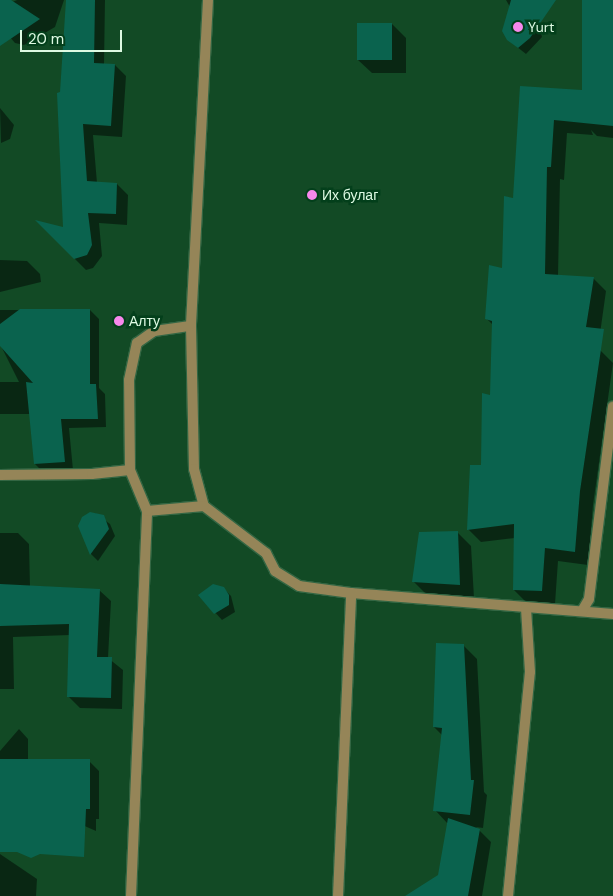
<!DOCTYPE html>
<html>
<head>
<meta charset="utf-8">
<style>
	body { margin:0 }
	#map { position:relative; width:613px; height:896px; overflow:hidden; background:#124a25; font-family:"DM Sans",sans-serif }
	div>[style] { position:absolute }
	.shadow>* { inset:0; background:#0007 }
	.building>* { inset:0; background:#0a634e; transform-origin:0 0 }
	.roads { filter:drop-shadow(1px 0 #336643) drop-shadow(-1px 0 #336643) drop-shadow(0 1px #336643) drop-shadow(0 -1px #336643) }
	.street>* { height:10px; margin:-5px; padding:0 5px; transform-origin:5px; border-radius:5px; background:#958558 }
	.dots>* { width:14px; height:14px; translate:-50% -50%; box-sizing:border-box; border:2px solid #033f1b; border-radius:50% }
	span { translate:-50% -50%; white-space:nowrap; text-align:center; line-height:1.15; -webkit-text-stroke:5px #033f1b; paint-order:stroke }
	.poi-label { font-size:14px; color:#defae3 }
	.left { translate:0 -50%; text-align:left }
	.scale { position:absolute; left:20px; top:30px; width:102px; height:22px; box-sizing:border-box; border:2px solid #defae3; border-top:0; padding-left:6px; font-size:15px; line-height:18px; white-space:nowrap; color:#defae3; -webkit-text-stroke:4px #033f1b; paint-order:stroke }
</style>
</head>
<body>
<div id="map">
	<div class="shadow">
		<div style="clip-path:polygon(17px 0,64px 0,55px 27px,24px 45px,15px 43px,0 26px,3px 6px)"></div>
		<div style="clip-path:polygon(67px 0,105px 0,104px 65px,115px 65px,126px 76px,122px 137px,93px 135px,97px 183px,117px 184px,128px 195px,127px 225px,99px 223px,102px 256px,93px 268px,86px 270px,39px 223px,64px 229px,61px 94px)"></div>
		<div style="clip-path:polygon(506px 0,532px 0,542px 37px,526px 54px,512px 43px,510px 7px)"></div>
		<div style="clip-path:polygon(613px 20px,613px 138px,597px 136px,591px 130px,593px 135px,567px 133px,564px 180px,560px 179px,558px 276px,593px 278px,606px 291px,598px 348px,613px 363px,593px 505px,588px 565px,558px 561px,555px 604px,527px 603px,514px 590px,515px 538px,481px 542px,468px 529px,482px 466px,491px 397px,493px 325px,487px 319px,503px 269px,514px 199px,521px 87px,578px 104px)"></div>
		<div style="clip-path:polygon(392px 24px,406px 38px,406px 73px,372px 73px,358px 60px)"></div>
		<div style="clip-path:polygon(0 108px,14px 125px,10px 139px,1px 143px)"></div>
		<div style="clip-path:polygon(0 260px,27px 261px,40px 274px,41px 282px,0 292px)"></div>
		<div style="clip-path:polygon(0 310px,90px 310px,99px 319px,99px 388px,105px 394px,106px 427px,69px 428px,73px 470px,44px 473px,35px 464px,31px 414px,0 414px,0 382px,19px 382px,0 344px)"></div>
		<div style="clip-path:polygon(95px 513px,110px 524px,115px 536px,98px 561px,91px 554px,79px 526px,86px 515px)"></div>
		<div style="clip-path:polygon(457px 532px,471px 546px,474px 598px,427px 595px,413px 581px)"></div>
		<div style="clip-path:polygon(0 533px,18px 533px,29px 544px,30px 586px,99px 590px,111px 601px,108px 658px,123px 670px,122px 709px,80px 708px,68px 696px,70px 635px,13px 637px,14px 689px,0 689px)"></div>
		<div style="clip-path:polygon(223px 588px,231px 596px,235px 612px,222px 620px,200px 596px)"></div>
		<div style="clip-path:polygon(463px 645px,477px 659px,484px 792px,487px 795px,483px 828px,476px 827px,491px 842px,482px 896px,408px 896px,439px 876px,448px 824px,435px 810px,443px 736px,434px 727px)"></div>
		<div style="clip-path:polygon(19px 729px,28px 739px,28px 761px,89px 761px,99px 771px,99px 819px,96px 819px,96px 831px,0 789px,0 751px)"></div>
		<div style="clip-path:polygon(0 854px,37px 879px,36px 896px,0 896px)"></div>
	</div>
	<div class="building">
		<div style="clip-path:polygon(0 0,11px 0,40px 19px,0 46px)"></div>
		<div style="clip-path:polygon(66px 0,95px 0,94px 63px,115px 64px,111px 126px,83px 124px,87px 181px,117px 183px,116px 214px,88px 213px,92px 245px,87px 255px,74px 259px,35px 220px,63px 227px,57px 93px,60px 92px)"></div>
		<div style="clip-path:polygon(511px 0,556px 0,530px 38px,518px 48px,507px 40px,502px 31px)"></div>
		<div style="clip-path:polygon(582px 0,613px 0,613px 126px,554px 120px,551px 167px,547px 167px,545px 274px,594px 277px,586px 327px,604px 329px,580px 491px,575px 552px,545px 548px,542px 591px,513px 590px,514px 524px,467px 530px,470px 465px,481px 465px,482px 393px,490px 395px,492px 321px,485px 319px,489px 265px,502px 268px,504px 196px,513px 198px,520px 86px,582px 90px)"></div>
		<div style="left:357px;top:23px;width:35px;height:37px"></div>
		<div style="clip-path:polygon(20px 309px,90px 309px,90px 384px,96px 384px,98px 419px,61px 419px,65px 462px,34px 464px,26px 382px,33px 383px,0 346px,0 324px)"></div>
		<div style="clip-path:polygon(90px 512px,104px 515px,109px 529px,90px 555px,78px 526px,82px 517px)"></div>
		<div style="clip-path:polygon(458px 531px,460px 585px,412px 582px,419px 532px)"></div>
		<div style="clip-path:polygon(0 584px,100px 589px,97px 657px,112px 657px,111px 698px,67px 697px,69px 624px,0 626px)"></div>
		<div style="clip-path:polygon(213px 584px,224px 587px,229px 595px,229px 605px,214px 614px,198px 595px)"></div>
		<div style="clip-path:polygon(436px 643px,464px 644px,471px 780px,474px 780px,470px 815px,433px 811px,442px 728px,433px 727px)"></div>
		<div style="clip-path:polygon(0 759px,90px 759px,90px 809px,86px 809px,84px 857px,40px 854px,31px 858px,17px 852px,0 852px)"></div>
		<div style="clip-path:polygon(448px 818px,480px 829px,468px 896px,405px 896px,438px 875px)"></div>
	</div>
	<div class="roads">
		<div class="street">
			<div style="left:208px;top:0;width:326px;rotate:93deg"></div>
			<div style="left:191px;top:326px;width:143px;rotate:88.8deg"></div>
			<div style="left:194px;top:469px;width:38px;rotate:75deg"></div>
			<div style="left:204px;top:506px;width:78px;rotate:37.2deg"></div>
			<div style="left:266px;top:553px;width:20px;rotate:63deg"></div>
			<div style="left:275px;top:571px;width:28px;rotate:32deg"></div>
			<div style="left:299px;top:586px;width:52px;rotate:7.7deg"></div>
			<div style="left:351px;top:593px;width:263px;rotate:4.6deg"></div>
			<div style="left:0;top:475px;width:92px;rotate:-0.6deg"></div>
			<div style="left:92px;top:474px;width:38px;rotate:-6deg"></div>
			<div style="left:147px;top:511px;width:57px;rotate:-5deg"></div>
			<div style="left:582px;top:611px;width:14px;rotate:-60deg"></div>
			<div style="left:589px;top:599px;width:194px;rotate:-82.9deg"></div>
			<div style="left:131px;top:896px;width:385px;rotate:-87.6deg"></div>
			<div style="left:147px;top:511px;width:44px;rotate:-112.5deg"></div>
			<div style="left:130px;top:470px;width:90px;rotate:-90.6deg"></div>
			<div style="left:129px;top:380px;width:38px;rotate:-78deg"></div>
			<div style="left:137px;top:343px;width:21px;rotate:-35deg"></div>
			<div style="left:154px;top:331px;width:37px;rotate:-8deg"></div>
			<div style="left:338px;top:896px;width:303px;rotate:-87.5deg"></div>
			<div style="left:508px;top:896px;width:225px;rotate:-84.4deg"></div>
			<div style="left:530px;top:672px;width:64px;rotate:-93.6deg"></div>
		</div>
	</div>
	<div class="dots">
		<div style="left:518px;top:27px;background:#f788ec"></div>
		<div style="left:312px;top:195px;background:#f788ec"></div>
		<div style="left:119px;top:321px;background:#f788ec"></div>
	</div>
	<div class="poi-label">
		<span class="left" style="left:528px;top:27px">Yurt</span>
		<span class="left" style="left:322px;top:195px">Их булаг</span>
		<span class="left" style="left:129px;top:321px">Алту</span>
	</div>
	<div class="scale">20 m</div>
</div>
</body>
</html>
